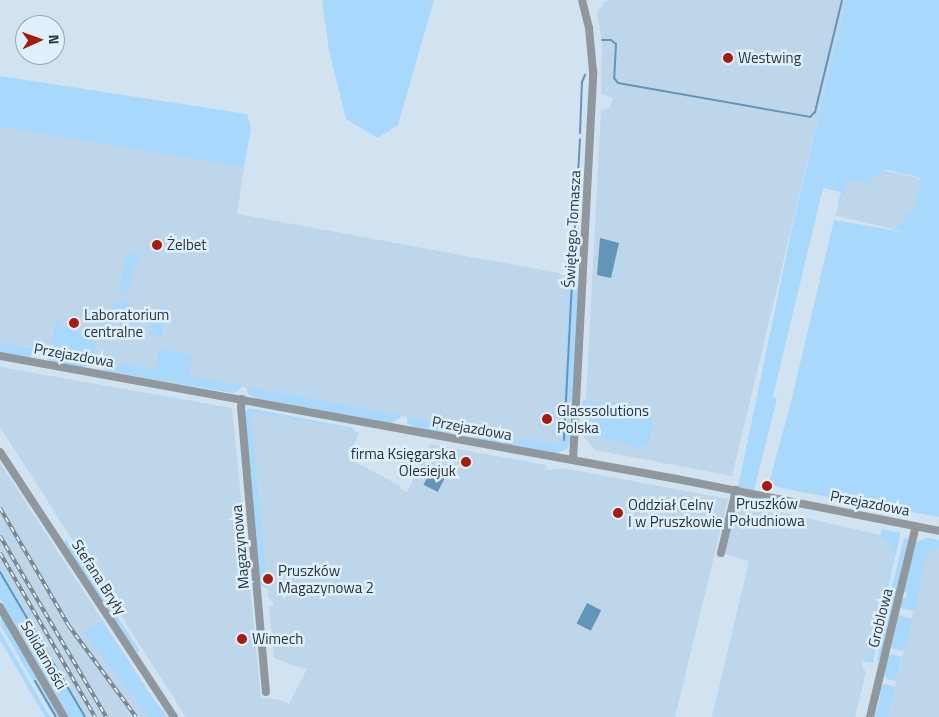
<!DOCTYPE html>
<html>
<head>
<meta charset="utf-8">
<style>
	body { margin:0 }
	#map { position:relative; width:939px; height:717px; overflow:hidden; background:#d1e3f0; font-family:"Titillium Web",sans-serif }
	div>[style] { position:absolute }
	.built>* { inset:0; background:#bed6e9; transform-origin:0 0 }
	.green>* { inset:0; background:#a8d8fc }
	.water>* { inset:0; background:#6395b8; transform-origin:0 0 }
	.stream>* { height:2px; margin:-1px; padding:0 1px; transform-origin:1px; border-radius:1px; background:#6395b8 }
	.minor>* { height:8px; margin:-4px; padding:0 4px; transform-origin:4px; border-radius:4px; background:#90989d }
	.rail>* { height:4px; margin-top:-2px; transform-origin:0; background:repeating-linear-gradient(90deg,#def0fe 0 5.5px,#758189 0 11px); box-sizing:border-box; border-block:1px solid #758189 }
	.dots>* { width:14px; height:14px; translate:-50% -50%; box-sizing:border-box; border:2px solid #def0fe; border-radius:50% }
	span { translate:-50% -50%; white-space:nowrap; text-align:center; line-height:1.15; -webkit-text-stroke:5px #def0fe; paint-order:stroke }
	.poi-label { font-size:15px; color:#2d3439 }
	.left { translate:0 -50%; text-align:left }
	.right { translate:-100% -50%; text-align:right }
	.street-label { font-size:15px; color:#2d3439 }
	.north { position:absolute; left:15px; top:15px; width:50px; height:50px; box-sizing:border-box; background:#def0fe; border:1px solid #97a5af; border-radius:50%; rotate:88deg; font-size:14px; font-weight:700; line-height:20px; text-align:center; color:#2d3439 }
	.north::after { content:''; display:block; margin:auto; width:18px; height:22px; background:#aa190a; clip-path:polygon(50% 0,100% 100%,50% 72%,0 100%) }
</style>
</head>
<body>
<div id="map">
	<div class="built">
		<div style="clip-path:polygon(611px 0,846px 0,732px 476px,595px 450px,584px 437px,601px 110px,610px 108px,613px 98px,601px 94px,602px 42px,597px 14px,604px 2px)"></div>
		<div style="clip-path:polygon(0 127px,244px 168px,237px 214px,570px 275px,562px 429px,559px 445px,0 342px)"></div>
		<div style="left:848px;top:162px;width:78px;height:55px;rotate:13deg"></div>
		<div style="clip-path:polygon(0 367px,232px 408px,261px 698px,277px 699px,289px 704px,307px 669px,298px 666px,297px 667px,274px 658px,269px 607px,273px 606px,273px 602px,268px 597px,268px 592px,251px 412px,350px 429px,359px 433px,348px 458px,400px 486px,401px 489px,407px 492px,430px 444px,546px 465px,546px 469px,551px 470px,563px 468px,728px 499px,675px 717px,186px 717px,0 427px)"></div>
		<div style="clip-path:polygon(0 463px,156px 703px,168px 717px,87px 717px,0 567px)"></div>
		<div style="clip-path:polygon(737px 502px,880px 535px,894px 551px,870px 656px,863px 661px,862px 667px,866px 672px,855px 717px,712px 717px,749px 561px,725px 554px)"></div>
		<div style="clip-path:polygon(939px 547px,939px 717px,888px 717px,927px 554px)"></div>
	</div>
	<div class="green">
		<div style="clip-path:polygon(322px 0,434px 0,398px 125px,378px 138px,346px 119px,329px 51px)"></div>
		<div style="clip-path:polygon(846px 0,939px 0,939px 517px,780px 488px,769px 483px,791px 402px,834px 220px,908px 233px,892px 229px,903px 224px,908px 212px,913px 213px,921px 178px,884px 169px,882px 178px,872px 175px,871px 184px,847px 179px,841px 205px,838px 205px,841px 192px,823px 188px,773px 396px,777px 399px,754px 490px,738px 487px,791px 233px)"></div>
		<div style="clip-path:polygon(0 76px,247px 114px,251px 128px,244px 168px,0 127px)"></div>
		<div style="clip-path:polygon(136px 253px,139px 257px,140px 264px,134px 263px,129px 295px,119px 294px,126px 257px,129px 254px)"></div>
		<div style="clip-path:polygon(569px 283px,572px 283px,564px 440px,573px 283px,579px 289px,570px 441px,567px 449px,556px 454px,504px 444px,505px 441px,501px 440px,500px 443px,472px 437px,467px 428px,559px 445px,562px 429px)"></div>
		<div style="clip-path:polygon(119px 301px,129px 301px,128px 311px,159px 317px,161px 308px,167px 305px,161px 338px,150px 336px,152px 325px,114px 318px,112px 324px,109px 323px,110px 311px)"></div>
		<div style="clip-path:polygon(56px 319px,60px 320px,59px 326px,71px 328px,71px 331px,87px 334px,89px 326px,93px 327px,91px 340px,97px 342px,91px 365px,82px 367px,51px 362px,46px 358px,44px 350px,50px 351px)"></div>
		<div style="clip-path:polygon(0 342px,36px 349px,35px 352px,29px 358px,0 353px)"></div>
		<div style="clip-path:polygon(159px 349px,192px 355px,189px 376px,242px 386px,237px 392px,232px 393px,106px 371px,100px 364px,100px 360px,155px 370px)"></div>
		<div style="clip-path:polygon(246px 387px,400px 415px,401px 417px,391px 423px,256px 398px,248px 394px)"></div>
		<div style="clip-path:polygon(583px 399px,592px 402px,618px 402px,640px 407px,650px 415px,653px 421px,649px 443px,644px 444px,642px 449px,593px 435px,589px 423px,581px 416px)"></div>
		<div style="clip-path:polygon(249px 408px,353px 428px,353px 432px,350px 429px,251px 412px,268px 589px,261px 586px,257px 560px,245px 412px)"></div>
		<div style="clip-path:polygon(407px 417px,460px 426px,453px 432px,447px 434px,414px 427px,407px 423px)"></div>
		<div style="clip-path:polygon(882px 529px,900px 533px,900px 536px,883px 607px,873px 663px,863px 661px,870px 656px,894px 551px,880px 535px)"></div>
		<div style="clip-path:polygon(904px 538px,910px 540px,881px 658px,877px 662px,887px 608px)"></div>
		<div style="clip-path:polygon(927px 538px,939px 540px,939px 547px,927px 555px,914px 611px,900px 608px,902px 598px,906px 598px,907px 593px,904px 592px,916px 542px)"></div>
		<div style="clip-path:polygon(66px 539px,140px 651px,135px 652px,64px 543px)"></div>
		<div style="clip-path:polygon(0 567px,87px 717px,68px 717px,0 599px)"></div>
		<div style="clip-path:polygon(0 612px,61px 717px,54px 717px,1px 626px)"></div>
		<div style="clip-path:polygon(898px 615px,912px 619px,904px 651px,893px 649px,890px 646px)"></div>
		<div style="clip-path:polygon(102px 621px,156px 703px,168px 717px,149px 717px,83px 632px)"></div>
		<div style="clip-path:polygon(0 631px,43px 705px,50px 717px,45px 717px,0 640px)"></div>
		<div style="clip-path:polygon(892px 654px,902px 657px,896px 681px,887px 679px,884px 675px,888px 656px)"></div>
		<div style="clip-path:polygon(884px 684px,895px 687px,888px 717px,875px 717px,880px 698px,880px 688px)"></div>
	</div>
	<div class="water">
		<div style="clip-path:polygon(600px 238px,619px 243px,611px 278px,597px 275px)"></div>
		<div style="left:433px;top:466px;width:16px;height:21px;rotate:27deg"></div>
		<div style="left:587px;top:603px;width:16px;height:23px;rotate:27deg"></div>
	</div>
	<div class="stream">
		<div style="left:602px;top:40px;width:9px"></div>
		<div style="left:611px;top:40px;width:6px;rotate:39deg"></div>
		<div style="left:616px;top:44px;width:34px;rotate:93deg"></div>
		<div style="left:614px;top:78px;width:6px;rotate:51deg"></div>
		<div style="left:618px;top:83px;width:195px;rotate:10deg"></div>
		<div style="left:810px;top:117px;width:7px;rotate:-45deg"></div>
		<div style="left:815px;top:112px;width:115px;rotate:-76.4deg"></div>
		<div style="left:580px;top:133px;width:51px;rotate:-87.8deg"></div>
		<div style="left:582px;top:82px;width:8px;rotate:-67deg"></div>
		<div style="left:572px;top:278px;width:139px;rotate:-86.7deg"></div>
		<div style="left:564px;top:440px;width:157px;rotate:-87.1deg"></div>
		<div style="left:0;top:572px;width:168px;rotate:59.6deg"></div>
		<div style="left:35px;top:681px;width:42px;rotate:59.7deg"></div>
	</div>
	<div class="minor">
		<div style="left:0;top:356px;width:688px;rotate:10.3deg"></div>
		<div style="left:677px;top:479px;width:267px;rotate:11.2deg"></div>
		<div style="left:242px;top:399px;width:8px;rotate:97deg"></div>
		<div style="left:241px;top:407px;width:286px;rotate:85deg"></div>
		<div style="left:0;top:452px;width:317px;rotate:56.7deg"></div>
		<div style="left:573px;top:460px;width:389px;rotate:-87deg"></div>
		<div style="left:593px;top:72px;width:44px;rotate:-95.2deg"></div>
		<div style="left:589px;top:28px;width:29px;rotate:-104deg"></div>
		<div style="left:721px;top:553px;width:65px;rotate:-76.6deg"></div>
		<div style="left:0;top:607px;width:127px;rotate:59.8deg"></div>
		<div style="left:870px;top:717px;width:196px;rotate:-76.5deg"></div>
	</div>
	<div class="rail">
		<div style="left:0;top:508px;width:137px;rotate:59.7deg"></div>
		<div style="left:69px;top:626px;width:113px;rotate:53.6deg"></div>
		<div style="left:0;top:536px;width:210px;rotate:59.6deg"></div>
		<div style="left:0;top:553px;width:190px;rotate:59.9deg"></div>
	</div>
	<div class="dots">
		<div style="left:728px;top:58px;background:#aa190a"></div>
		<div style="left:157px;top:245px;background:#aa190a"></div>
		<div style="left:74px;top:323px;background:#aa190a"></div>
		<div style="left:547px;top:419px;background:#aa190a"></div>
		<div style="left:466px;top:462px;background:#aa190a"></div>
		<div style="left:767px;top:486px;background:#aa190a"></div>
		<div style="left:618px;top:513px;background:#aa190a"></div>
		<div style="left:268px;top:579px;background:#aa190a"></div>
		<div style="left:242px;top:639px;background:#aa190a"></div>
	</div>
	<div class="poi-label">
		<span class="left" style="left:738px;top:58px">Westwing</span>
		<span class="left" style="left:167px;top:245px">Żelbet</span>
		<span class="left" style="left:84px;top:323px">Laboratorium<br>centralne</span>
		<span class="left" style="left:557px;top:419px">Glasssolutions<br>Polska</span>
		<span class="right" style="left:456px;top:462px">firma Księgarska<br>Olesiejuk</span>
		<span style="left:767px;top:512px">Pruszków<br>Południowa</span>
		<span class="left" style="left:628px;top:513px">Oddział Celny<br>I w Pruszkowie</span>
		<span class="left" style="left:278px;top:579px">Pruszków<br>Magazynowa 2</span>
		<span class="left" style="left:252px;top:639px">Wimech</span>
	</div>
	<div class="street-label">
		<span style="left:572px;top:229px;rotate:-87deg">Świętego Tomasza</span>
		<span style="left:74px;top:355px;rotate:10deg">Przejazdowa</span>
		<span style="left:472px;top:428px;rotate:10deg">Przejazdowa</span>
		<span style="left:870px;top:503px;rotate:11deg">Przejazdowa</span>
		<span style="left:240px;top:547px;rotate:-95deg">Magazynowa</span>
		<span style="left:99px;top:577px;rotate:57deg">Stefana Bryły</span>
		<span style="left:880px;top:618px;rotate:-76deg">Groblowa</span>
		<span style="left:44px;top:655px;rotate:60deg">Solidarności</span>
	</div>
	<div class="north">N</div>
</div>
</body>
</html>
